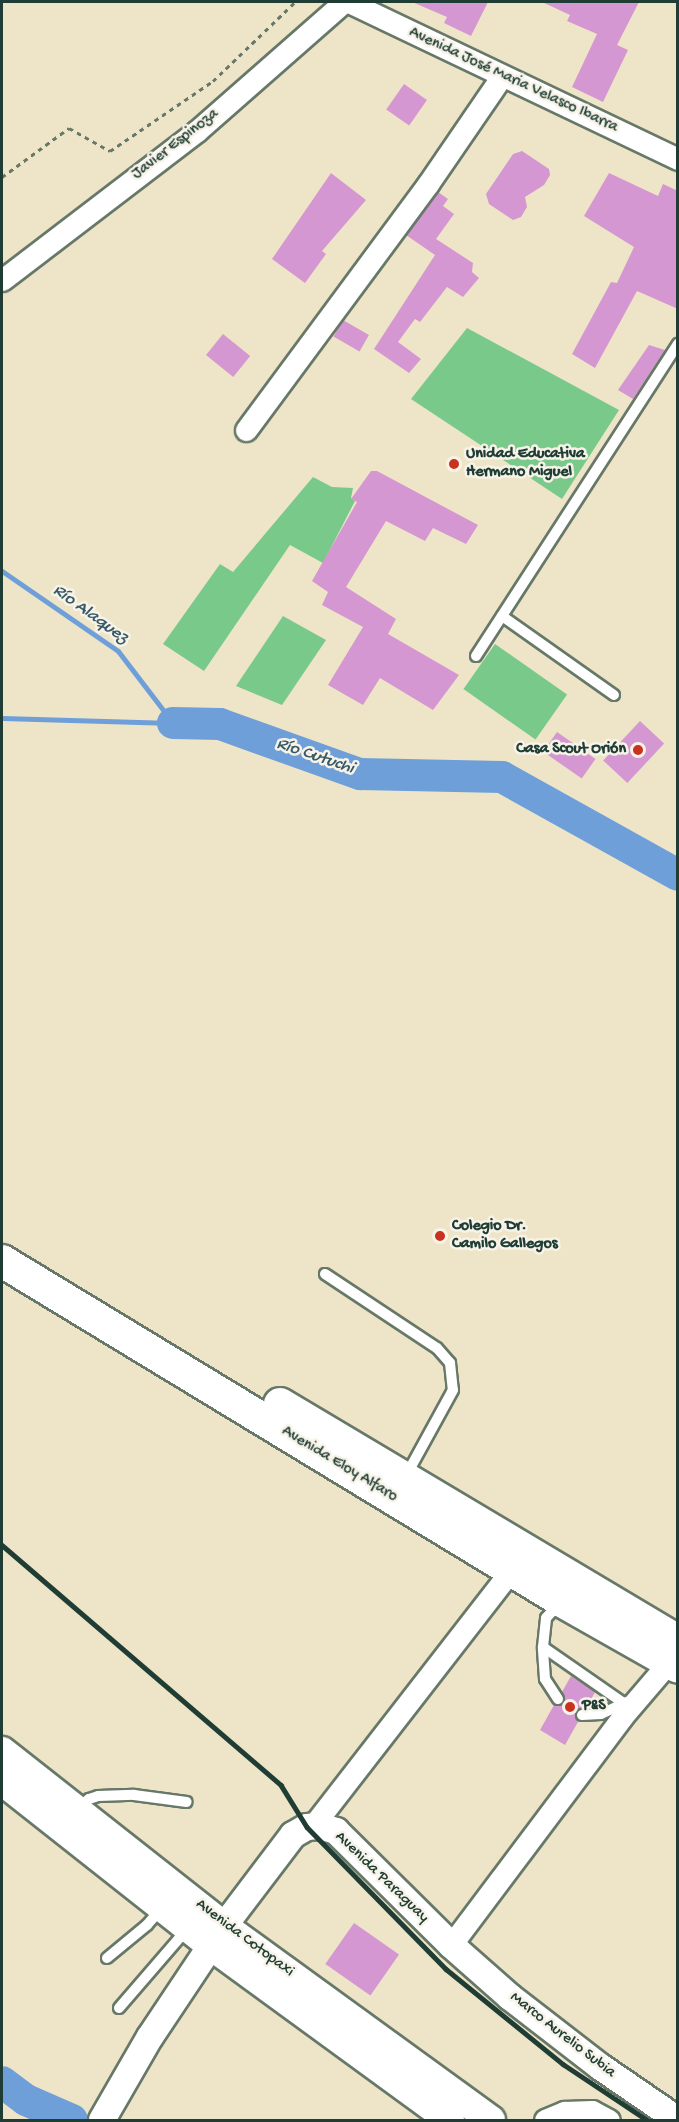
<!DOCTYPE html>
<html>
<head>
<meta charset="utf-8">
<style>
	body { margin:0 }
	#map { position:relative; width:679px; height:2122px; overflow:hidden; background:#eee5c8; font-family:"Gochi Hand",sans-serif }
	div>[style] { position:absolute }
	.green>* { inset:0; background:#79c98b; transform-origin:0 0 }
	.stream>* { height:5px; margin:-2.5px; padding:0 2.5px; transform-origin:2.5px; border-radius:2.5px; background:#6f9fd9 }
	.river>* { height:32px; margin:-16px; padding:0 16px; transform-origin:16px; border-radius:16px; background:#6f9fd9 }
	.building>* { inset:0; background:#d597d1; transform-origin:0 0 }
	.path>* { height:3px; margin-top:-1.5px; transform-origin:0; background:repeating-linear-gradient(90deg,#677868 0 4.5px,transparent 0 9px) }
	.roads { filter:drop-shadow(2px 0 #677868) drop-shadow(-2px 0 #677868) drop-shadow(0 2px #677868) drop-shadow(0 -2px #677868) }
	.service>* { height:10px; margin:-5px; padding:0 5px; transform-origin:5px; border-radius:5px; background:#fff }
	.minor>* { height:21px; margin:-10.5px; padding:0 10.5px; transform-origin:10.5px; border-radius:10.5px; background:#fff }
	.tertiary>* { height:26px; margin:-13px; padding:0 13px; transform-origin:13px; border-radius:13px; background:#fff }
	.secondary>* { height:28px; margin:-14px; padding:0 14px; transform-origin:14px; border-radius:14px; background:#fff }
	.primary>* { height:32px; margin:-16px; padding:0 16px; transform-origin:16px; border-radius:16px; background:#fff }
	.rail>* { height:4.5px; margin:-2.25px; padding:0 2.25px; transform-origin:2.25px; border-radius:2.25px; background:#1f3d34 }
	.dots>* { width:16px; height:16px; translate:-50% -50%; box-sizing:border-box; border:3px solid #f7f3e8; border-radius:50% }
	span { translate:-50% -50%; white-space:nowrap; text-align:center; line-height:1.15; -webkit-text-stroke:5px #f7f3e8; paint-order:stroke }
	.street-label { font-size:16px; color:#1f3d34 }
	.poi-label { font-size:16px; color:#1f3d34; font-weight:700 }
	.left { translate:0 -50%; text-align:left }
	.right { translate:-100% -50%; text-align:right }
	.water-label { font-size:18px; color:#375a66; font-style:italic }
	.frame { position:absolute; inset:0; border:3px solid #1f3d34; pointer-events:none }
</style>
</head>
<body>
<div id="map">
	<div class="green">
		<div style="clip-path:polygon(467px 328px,619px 410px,562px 499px,411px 399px)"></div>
		<div style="clip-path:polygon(313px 477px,332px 487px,353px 488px,351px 498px,355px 501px,323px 563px,290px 545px,204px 671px,163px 644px,220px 564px,233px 572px)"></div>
		<div style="clip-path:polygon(283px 616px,326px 640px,282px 705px,236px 686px)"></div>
		<div style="left:495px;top:644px;width:88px;height:55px;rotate:35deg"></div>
	</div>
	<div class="stream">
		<div style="left:2px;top:571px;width:141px;rotate:34.6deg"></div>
		<div style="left:118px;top:651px;width:91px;rotate:52.6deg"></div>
		<div style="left:2px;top:718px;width:171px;rotate:1.7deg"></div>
	</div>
	<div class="river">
		<div style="left:173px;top:723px;width:47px;rotate:1.2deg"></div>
		<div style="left:220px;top:724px;width:149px;rotate:19.7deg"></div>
		<div style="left:360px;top:774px;width:142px;rotate:1.2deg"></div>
		<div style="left:502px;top:777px;width:201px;rotate:29.1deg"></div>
		<div style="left:2px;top:2082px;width:30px;rotate:37deg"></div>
		<div style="left:26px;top:2100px;width:50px;rotate:23.5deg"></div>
	</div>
	<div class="building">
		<div style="clip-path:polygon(412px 2px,488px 2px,471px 36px,444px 23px,447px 17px)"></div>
		<div style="clip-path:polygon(542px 2px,639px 2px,617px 45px,628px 50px,603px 102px,572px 87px,597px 34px,567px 21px,570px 15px)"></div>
		<div style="left:404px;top:84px;width:28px;height:31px;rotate:35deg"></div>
		<div style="clip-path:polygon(522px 151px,549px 169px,550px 175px,544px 185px,525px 197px,527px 207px,521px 217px,513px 220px,489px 204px,486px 194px,513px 154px)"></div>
		<div style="clip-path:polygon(331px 173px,366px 200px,322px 251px,326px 254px,305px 283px,272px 259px)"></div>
		<div style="clip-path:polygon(609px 173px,658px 196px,663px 184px,678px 191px,678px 309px,637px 291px,595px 368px,572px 354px,611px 282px,617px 283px,634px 247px,584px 216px)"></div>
		<div style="clip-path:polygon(438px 192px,448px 199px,443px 206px,454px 214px,436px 239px,473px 263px,472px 272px,479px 278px,463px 297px,447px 287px,420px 322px,415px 319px,398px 342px,421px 359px,409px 373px,374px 349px,435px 255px,406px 235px)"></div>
		<div style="left:343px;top:320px;width:30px;height:19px;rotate:30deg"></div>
		<div style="left:223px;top:334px;width:35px;height:27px;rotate:39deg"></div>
		<div style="clip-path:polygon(649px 345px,665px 350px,633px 399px,618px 390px)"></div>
		<div style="clip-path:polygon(371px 471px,377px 471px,478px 525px,466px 544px,433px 528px,425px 541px,386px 521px,346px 587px,396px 619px,388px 634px,459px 675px,433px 710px,380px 678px,363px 705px,328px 685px,363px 627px,322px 605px,328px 592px,312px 581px,357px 502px,351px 499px)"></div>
		<div style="left:640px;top:721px;width:33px;height:54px;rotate:43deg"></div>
		<div style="left:557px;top:732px;width:47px;height:24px;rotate:35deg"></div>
		<div style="clip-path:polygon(571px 1676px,595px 1692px,587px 1707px,576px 1711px,575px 1716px,578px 1722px,565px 1745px,540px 1730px,554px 1705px,564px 1703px,562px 1692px)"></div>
		<div style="left:354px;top:1923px;width:55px;height:50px;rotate:35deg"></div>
	</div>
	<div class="path">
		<div style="left:2px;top:177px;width:83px;rotate:-36.2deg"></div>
		<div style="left:69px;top:128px;width:47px;rotate:29.3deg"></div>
		<div style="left:110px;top:151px;width:125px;rotate:-34.2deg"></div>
		<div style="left:213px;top:81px;width:114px;rotate:-43.9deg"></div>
	</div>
	<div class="roads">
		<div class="service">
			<div style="left:502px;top:616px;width:137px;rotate:35.2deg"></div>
			<div style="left:476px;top:656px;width:372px;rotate:-57.1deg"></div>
			<div style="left:325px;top:1274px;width:134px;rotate:33.5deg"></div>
			<div style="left:437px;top:1348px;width:20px;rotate:49deg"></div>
			<div style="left:450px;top:1363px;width:27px;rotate:84deg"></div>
			<div style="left:453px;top:1390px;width:98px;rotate:118.7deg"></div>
			<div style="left:543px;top:1647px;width:100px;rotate:34.8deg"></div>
			<div style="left:558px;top:1699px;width:24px;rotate:-123deg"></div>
			<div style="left:545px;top:1679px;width:32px;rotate:-94deg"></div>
			<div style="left:543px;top:1647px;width:29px;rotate:-84deg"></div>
			<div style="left:546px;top:1618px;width:21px;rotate:-47deg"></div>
			<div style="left:582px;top:1715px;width:19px;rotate:-3deg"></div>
			<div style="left:601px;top:1714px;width:29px;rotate:-25deg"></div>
			<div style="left:77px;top:1810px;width:16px;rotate:-43deg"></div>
			<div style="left:89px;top:1799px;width:9px;rotate:-18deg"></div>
			<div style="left:98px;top:1796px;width:36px;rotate:-2deg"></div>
			<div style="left:134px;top:1795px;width:53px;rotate:7.5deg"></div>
			<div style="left:107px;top:1958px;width:52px;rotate:-39.5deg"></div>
			<div style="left:147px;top:1925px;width:23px;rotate:-49deg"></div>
			<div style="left:119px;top:2008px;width:106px;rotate:-49.2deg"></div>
		</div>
		<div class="minor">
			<div style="left:349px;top:2px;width:365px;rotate:25.5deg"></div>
			<div style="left:2px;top:280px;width:245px;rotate:-37.4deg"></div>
			<div style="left:197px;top:131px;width:196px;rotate:-41.3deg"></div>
			<div style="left:246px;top:430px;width:306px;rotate:-53.5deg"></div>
			<div style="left:428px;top:184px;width:131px;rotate:-55.6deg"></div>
			<div style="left:312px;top:1827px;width:325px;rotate:-52.2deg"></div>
			<div style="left:451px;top:1945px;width:285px;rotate:-53.1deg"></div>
			<div style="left:622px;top:1717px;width:72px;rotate:-49.5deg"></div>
			<div style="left:545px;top:2120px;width:21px;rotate:-23deg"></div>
			<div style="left:564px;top:2112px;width:28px;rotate:-2deg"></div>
			<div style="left:592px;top:2111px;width:19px;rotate:28deg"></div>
		</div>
		<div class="tertiary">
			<div style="left:102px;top:2120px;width:96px;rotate:-60deg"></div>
			<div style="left:150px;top:2037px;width:133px;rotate:-56.3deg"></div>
			<div style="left:224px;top:1926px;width:114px;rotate:-52.8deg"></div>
			<div style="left:293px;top:1835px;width:16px;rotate:-30deg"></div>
			<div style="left:307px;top:1827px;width:12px;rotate:-5deg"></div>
			<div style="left:319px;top:1826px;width:18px;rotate:16deg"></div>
			<div style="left:336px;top:1831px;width:162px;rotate:44.7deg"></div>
			<div style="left:451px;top:1945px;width:79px;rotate:41.4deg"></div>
			<div style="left:510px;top:1997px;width:116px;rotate:37.7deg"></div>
			<div style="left:602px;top:2068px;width:92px;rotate:34.4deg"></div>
		</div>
		<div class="secondary">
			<div style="left:2px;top:1751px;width:283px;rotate:38.2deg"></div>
			<div style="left:224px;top:1926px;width:330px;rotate:36deg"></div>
			<div style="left:2px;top:1781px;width:266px;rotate:38.3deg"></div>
			<div style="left:211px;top:1946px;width:296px;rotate:36.1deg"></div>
		</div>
		<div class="primary">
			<div style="left:2px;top:1261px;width:655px;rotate:31.26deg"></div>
			<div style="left:562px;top:1601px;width:133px;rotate:29.6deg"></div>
			<div style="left:280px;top:1404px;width:463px;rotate:30.8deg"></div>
		</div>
	</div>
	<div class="rail">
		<div style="left:2px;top:1545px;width:368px;rotate:40.7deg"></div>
		<div style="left:281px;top:1785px;width:49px;rotate:58.2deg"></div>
		<div style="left:307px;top:1827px;width:199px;rotate:45.6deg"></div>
		<div style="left:446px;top:1969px;width:151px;rotate:39.1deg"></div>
		<div style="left:563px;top:2064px;width:101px;rotate:33.7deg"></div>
	</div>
	<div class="dots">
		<div style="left:454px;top:464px;background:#c8321e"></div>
		<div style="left:638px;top:750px;background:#c8321e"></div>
		<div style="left:440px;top:1236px;background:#c8321e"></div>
		<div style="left:570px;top:1707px;background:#c8321e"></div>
	</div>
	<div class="street-label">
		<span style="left:513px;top:81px;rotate:25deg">Avenida José Maria Velasco Ibarra</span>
		<span style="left:176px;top:145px;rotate:-38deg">Javier Espinoza</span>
		<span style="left:339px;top:1465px;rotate:31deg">Avenida Eloy Alfaro</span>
		<span style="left:381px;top:1878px;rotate:44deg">Avenida Paraguay</span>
		<span style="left:244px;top:1939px;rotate:37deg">Avenida Cotopaxi</span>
		<span style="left:562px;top:2036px;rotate:38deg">Marco Aurelio Subia</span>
	</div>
	<div class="poi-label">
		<span class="left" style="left:466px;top:464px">Unidad Educativa<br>Hermano Miguel</span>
		<span class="right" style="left:626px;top:750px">Casa Scout Orión</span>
		<span class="left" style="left:452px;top:1236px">Colegio Dr.<br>Camilo Gallegos</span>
		<span class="left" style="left:582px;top:1707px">P&amp;S</span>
	</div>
	<div class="water-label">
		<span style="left:90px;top:615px;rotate:36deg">Río Alaquez</span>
		<span style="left:315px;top:757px;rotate:19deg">Río Cutuchi</span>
	</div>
	<div class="frame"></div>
</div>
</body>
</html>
